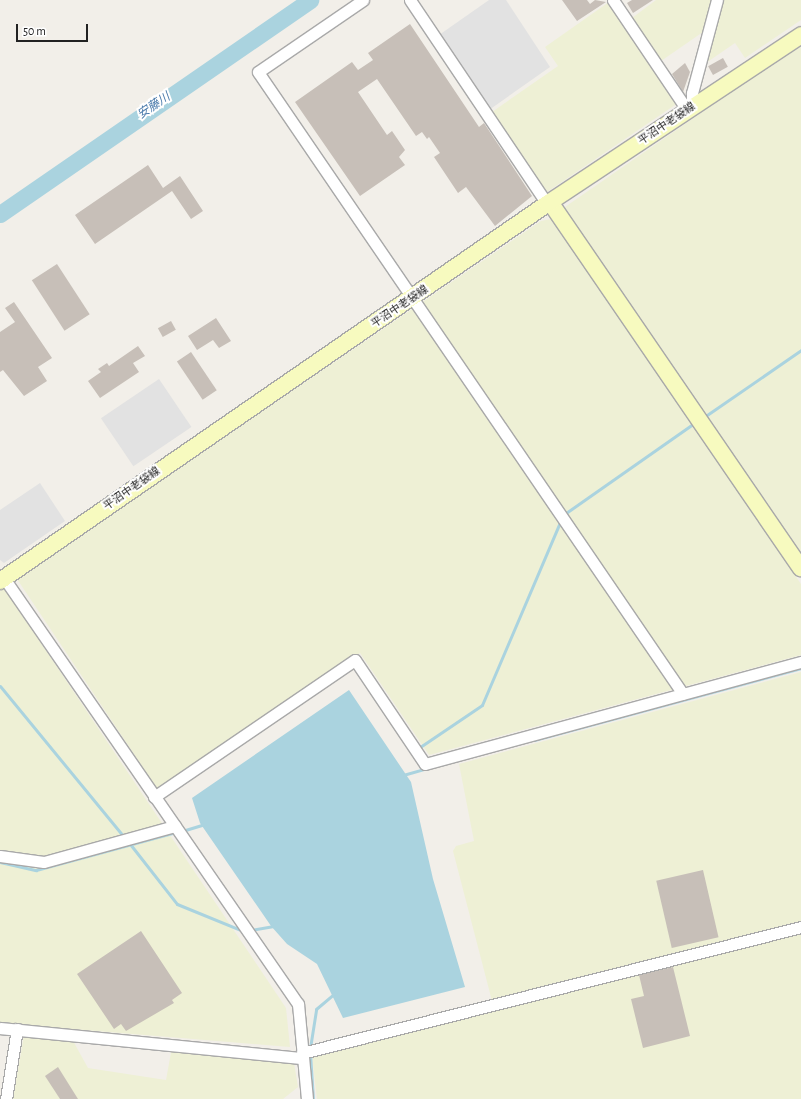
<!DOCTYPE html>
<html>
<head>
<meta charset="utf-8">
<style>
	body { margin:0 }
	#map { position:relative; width:801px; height:1099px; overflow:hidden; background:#f2efe9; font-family:"Alegreya Sans","Noto Sans JP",sans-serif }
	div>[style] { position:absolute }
	.farmland>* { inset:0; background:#eef0d5 }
	.parking>* { inset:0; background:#e2e2e2; transform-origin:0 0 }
	.water>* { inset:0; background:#aad3df }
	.stream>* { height:3px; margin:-1.5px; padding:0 1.5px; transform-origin:1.5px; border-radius:1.5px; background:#aad3df }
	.river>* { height:17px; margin:-8.5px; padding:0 8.5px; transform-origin:8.5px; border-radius:8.5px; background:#aad3df }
	.building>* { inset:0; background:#c7bfb8; transform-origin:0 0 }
	.roads { filter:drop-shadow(1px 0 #a9a9a9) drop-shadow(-1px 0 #a9a9a9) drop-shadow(0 1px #a9a9a9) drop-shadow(0 -1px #a9a9a9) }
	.street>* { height:11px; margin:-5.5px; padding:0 5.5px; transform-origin:5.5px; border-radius:5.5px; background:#fff }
	.secondary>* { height:16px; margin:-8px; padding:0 8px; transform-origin:8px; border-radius:8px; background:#f7fabf }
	span { translate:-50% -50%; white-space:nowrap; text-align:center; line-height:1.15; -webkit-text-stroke:4px #fff; paint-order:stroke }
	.street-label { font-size:11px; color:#222 }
	.water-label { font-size:12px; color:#4a7aab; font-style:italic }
	.scale { position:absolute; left:16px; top:24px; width:72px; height:18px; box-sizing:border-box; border:2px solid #222; border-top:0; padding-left:5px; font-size:12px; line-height:14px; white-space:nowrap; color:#222; -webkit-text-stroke:3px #fff; paint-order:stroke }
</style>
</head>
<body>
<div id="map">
	<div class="farmland">
		<div style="clip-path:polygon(656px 0,712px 0,703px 32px,661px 61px,632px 18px)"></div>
		<div style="clip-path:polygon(720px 0,801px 0,801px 20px,745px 58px,735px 43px,703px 65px)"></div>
		<div style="clip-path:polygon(609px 2px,675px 98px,675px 105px,547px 192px,492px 112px,558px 66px,545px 47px)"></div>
		<div style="clip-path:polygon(801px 44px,801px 559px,562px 209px)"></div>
		<div style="clip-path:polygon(551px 219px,801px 584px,801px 655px,429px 755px,360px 653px,158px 790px,17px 579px,541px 221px)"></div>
		<div style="clip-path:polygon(4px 588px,286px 1008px,290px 1047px,0 1023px,0 591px)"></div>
		<div style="clip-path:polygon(801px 672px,801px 923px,492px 1001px,453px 851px,456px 846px,474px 841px,459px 764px)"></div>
		<div style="clip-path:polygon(801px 931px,801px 1099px,317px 1099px,312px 1055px)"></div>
		<div style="clip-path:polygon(24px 1035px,72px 1039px,88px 1068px,166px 1080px,172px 1047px,288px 1060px,294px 1063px,298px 1087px,283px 1099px,13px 1099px)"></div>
	</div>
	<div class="parking">
		<div style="clip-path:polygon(489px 0,506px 0,550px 67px,489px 110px,439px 35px)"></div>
		<div style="left:159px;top:379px;width:58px;height:70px;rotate:56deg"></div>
		<div style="clip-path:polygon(40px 483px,65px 521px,4px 563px,0 560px,0 510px)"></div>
	</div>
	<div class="water">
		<div style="clip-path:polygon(349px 690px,411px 782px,433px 879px,465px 987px,343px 1018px,317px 964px,287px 944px,271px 926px,200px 823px,192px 798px)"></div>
	</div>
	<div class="stream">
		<div style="left:704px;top:417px;width:118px;rotate:-34.6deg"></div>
		<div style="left:563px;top:515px;width:162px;rotate:-35deg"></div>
		<div style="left:0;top:686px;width:197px;rotate:50.6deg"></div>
		<div style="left:534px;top:740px;width:277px;rotate:-15.1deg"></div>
		<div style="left:420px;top:747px;width:75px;rotate:-34.1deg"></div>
		<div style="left:482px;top:705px;width:201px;rotate:-66.9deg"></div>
		<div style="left:403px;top:775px;width:26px;rotate:-16deg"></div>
		<div style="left:182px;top:831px;width:24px;rotate:-17deg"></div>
		<div style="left:130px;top:844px;width:76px;rotate:51.9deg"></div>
		<div style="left:177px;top:904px;width:71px;rotate:22.2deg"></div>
		<div style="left:0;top:862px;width:37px;rotate:13deg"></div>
		<div style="left:36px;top:870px;width:145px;rotate:-15.2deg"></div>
		<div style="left:251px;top:930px;width:23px;rotate:-10deg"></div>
		<div style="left:310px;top:1048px;width:39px;rotate:-81deg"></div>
		<div style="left:316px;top:1009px;width:25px;rotate:-40deg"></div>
		<div style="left:310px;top:1053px;width:46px;rotate:86.3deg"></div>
	</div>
	<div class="river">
		<div style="left:0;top:214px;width:377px;rotate:-34.6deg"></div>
	</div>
	<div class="building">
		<div style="clip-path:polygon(562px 0,587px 0,590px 4px,595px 0,606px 2px,577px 21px)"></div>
		<div style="clip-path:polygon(632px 0,653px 0,633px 13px,627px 3px)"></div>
		<div style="clip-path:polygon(410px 24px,479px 127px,484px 123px,532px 196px,495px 226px,466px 187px,458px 193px,434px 157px,440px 153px,429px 137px,427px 139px,422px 132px,416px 136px,377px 79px,358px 92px,387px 135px,392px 131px,405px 150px,399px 157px,405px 165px,360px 196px,295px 102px,352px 62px,358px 70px,373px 60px,368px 53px)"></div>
		<div style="left:723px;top:58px;width:10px;height:17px;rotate:61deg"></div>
		<div style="clip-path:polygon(685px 63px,690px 72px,683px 92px,672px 74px)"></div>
		<div style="clip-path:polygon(148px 165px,163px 188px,180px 176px,203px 211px,191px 219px,172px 191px,95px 244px,75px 215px)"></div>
		<div style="left:57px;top:264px;width:60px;height:30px;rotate:57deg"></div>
		<div style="clip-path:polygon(14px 302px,52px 358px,38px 367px,47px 381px,24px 396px,3px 370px,0 372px,0 332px,15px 322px,5px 308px)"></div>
		<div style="clip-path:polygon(216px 318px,231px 341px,219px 348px,213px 340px,197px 350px,188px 336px)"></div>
		<div style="left:171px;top:321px;width:10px;height:15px;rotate:61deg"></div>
		<div style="clip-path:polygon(138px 346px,145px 356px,133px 363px,139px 372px,100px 398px,88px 381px,101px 372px,98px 369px,107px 363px,109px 366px)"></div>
		<div style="left:191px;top:352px;width:46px;height:17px;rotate:56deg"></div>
		<div style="left:703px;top:870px;width:69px;height:48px;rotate:77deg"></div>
		<div style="clip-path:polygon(141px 931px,182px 993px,172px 1000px,174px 1003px,126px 1031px,121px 1024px,114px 1029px,77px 974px)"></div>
		<div style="clip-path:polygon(673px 967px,690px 1036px,643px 1048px,631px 999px,644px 996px,639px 975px)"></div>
		<div style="clip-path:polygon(58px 1067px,78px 1099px,60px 1099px,45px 1076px)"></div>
	</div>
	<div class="roads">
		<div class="street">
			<div style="left:363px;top:0;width:127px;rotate:145.6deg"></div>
			<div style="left:258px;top:72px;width:753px;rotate:55.66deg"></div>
			<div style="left:410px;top:0;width:246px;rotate:56.1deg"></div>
			<div style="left:613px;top:0;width:134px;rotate:56deg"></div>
			<div style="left:692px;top:108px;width:15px;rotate:-90deg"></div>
			<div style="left:692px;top:93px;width:96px;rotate:-75deg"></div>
			<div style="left:4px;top:578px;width:518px;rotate:55.39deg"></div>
			<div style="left:298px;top:1004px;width:95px;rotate:84.6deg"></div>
			<div style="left:154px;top:797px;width:243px;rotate:-34.3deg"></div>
			<div style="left:355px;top:660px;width:125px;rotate:56.1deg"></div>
			<div style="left:425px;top:764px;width:390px;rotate:-15.2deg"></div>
			<div style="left:0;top:856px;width:44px;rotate:7.8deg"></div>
			<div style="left:44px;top:862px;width:136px;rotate:-15.4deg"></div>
			<div style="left:0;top:1028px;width:304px;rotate:5.7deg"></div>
			<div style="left:302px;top:1053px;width:515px;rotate:-14.17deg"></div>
			<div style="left:6px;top:1099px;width:71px;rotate:-81.1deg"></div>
		</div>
		<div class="secondary">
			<div style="left:550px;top:202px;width:444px;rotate:55.6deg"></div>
			<div style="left:0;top:581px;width:664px;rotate:-34.58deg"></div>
			<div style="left:547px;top:204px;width:305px;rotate:-33.6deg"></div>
		</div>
	</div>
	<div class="street-label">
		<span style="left:667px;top:124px;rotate:-34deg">平沼中老袋線</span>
		<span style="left:400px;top:307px;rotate:-34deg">平沼中老袋線</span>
		<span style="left:132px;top:489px;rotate:-35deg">平沼中老袋線</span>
	</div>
	<div class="water-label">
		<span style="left:154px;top:106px;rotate:-34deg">安藤川</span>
	</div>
	<div class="scale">50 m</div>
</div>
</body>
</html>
